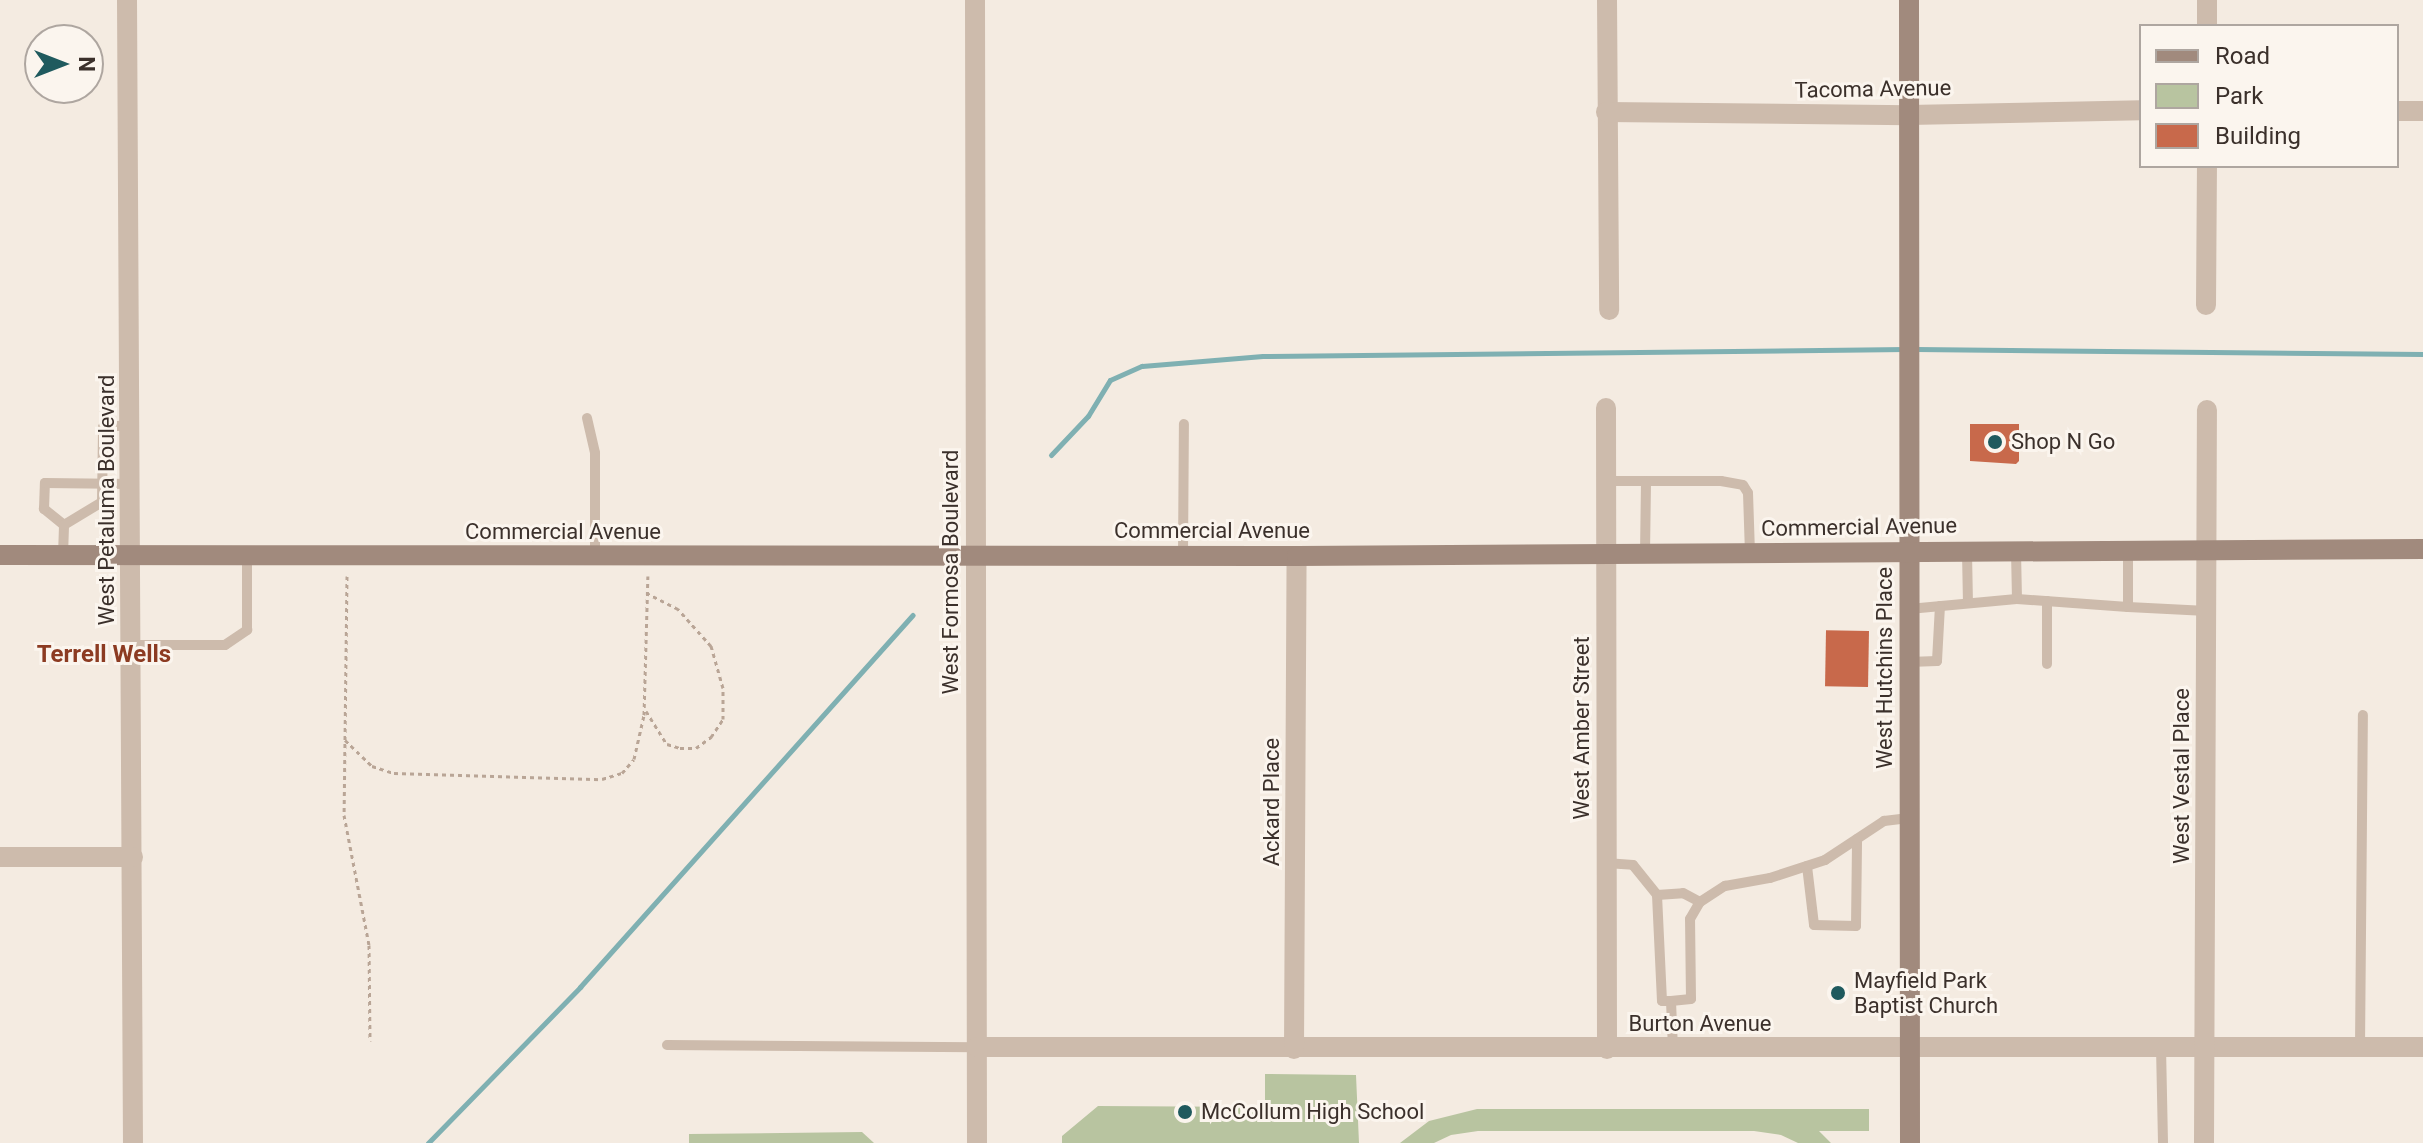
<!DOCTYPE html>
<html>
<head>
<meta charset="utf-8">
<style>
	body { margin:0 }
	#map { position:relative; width:2423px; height:1143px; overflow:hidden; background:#f4ebe1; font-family:Roboto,sans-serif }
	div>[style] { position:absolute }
	.green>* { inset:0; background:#b8c4a0 }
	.stream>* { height:5px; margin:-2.5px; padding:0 2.5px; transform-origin:2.5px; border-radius:2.5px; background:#7fb0b2 }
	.building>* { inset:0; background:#c8694b; transform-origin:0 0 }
	.path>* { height:3px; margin-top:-1.5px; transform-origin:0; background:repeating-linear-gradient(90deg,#b9a596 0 4px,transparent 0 8px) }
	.lane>* { height:10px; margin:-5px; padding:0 5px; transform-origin:5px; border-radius:5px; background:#cdbbac }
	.street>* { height:20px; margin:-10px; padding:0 10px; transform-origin:10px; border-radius:10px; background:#cdbbac }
	.secondary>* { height:20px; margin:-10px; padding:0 10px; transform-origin:10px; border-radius:10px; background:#a18a7d }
	.dots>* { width:22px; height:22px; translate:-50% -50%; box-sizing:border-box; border:4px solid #fbf5ee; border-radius:50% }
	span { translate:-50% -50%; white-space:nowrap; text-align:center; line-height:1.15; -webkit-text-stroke:6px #fbf5ee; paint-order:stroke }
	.street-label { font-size:22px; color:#3b302b }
	.poi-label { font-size:22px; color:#3b302b }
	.left { translate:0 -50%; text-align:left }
	.neighbourhood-label { font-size:24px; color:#8c3b22; font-weight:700 }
	.legend { position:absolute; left:2139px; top:24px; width:260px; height:144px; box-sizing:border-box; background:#fbf5ee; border:2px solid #aea6a0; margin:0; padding:10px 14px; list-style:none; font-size:24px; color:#3b302b }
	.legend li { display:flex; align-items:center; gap:16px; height:40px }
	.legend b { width:40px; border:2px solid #aea6a0 }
	.north { position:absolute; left:24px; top:24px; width:80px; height:80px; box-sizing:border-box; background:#fbf5ee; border:2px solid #aea6a0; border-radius:50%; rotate:90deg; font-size:22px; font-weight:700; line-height:32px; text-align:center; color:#3b302b }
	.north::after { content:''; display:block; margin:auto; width:28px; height:36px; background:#1f5a5e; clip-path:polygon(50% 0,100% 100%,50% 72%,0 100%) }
</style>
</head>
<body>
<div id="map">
	<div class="green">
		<div style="clip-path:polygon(1265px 1074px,1356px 1075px,1359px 1143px,1062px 1143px,1062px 1136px,1098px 1106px,1265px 1107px)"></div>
		<div style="clip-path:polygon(1477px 1109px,1869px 1109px,1869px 1131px,1819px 1131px,1831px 1143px,1798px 1143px,1781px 1135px,1754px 1131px,1478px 1131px,1451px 1135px,1434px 1143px,1400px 1143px,1429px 1121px)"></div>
		<div style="clip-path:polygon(862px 1132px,874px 1143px,689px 1143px,689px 1134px)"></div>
	</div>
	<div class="stream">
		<div style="left:1916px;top:349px;width:507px;rotate:0.57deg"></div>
		<div style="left:1051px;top:455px;width:54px;rotate:-46.5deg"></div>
		<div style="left:1088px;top:416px;width:42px;rotate:-58.6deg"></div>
		<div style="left:1110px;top:380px;width:35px;rotate:-24deg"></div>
		<div style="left:1142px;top:366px;width:121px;rotate:-4.7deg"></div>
		<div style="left:1263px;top:356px;width:643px;rotate:-0.62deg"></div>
		<div style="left:428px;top:1143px;width:218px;rotate:-45.7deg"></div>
		<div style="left:580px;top:987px;width:499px;rotate:-48.2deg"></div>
	</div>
	<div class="building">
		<div style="clip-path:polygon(1970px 424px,2019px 424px,2019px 461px,2016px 464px,1970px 461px)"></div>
		<div style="left:1869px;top:631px;width:56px;height:43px;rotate:91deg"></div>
	</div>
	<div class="path">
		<div style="left:347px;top:576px;width:239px;rotate:90.7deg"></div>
		<div style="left:344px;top:815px;width:132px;rotate:79.1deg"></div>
		<div style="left:369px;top:945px;width:96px;rotate:89.4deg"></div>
		<div style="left:646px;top:711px;width:39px;rotate:58deg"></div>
		<div style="left:667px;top:744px;width:14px;rotate:17deg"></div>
		<div style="left:680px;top:748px;width:16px"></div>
		<div style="left:696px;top:748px;width:19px;rotate:-36deg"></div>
		<div style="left:711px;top:737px;width:22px;rotate:-56deg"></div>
		<div style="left:723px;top:719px;width:31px;rotate:-90deg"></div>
		<div style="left:723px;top:688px;width:44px;rotate:-105.9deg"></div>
		<div style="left:711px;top:646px;width:50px;rotate:-131.7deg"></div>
		<div style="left:678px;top:609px;width:35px;rotate:-153deg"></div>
		<div style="left:345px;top:740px;width:37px;rotate:44deg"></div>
		<div style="left:372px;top:766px;width:23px;rotate:18deg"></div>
		<div style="left:394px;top:773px;width:208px;rotate:1.7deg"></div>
		<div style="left:602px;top:779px;width:21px;rotate:-17deg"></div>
		<div style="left:622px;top:773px;width:18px;rotate:-49deg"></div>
		<div style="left:634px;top:759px;width:45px;rotate:-77.2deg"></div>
		<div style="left:644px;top:715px;width:139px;rotate:-88.4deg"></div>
	</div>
	<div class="lane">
		<div style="left:587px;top:418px;width:36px;rotate:77deg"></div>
		<div style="left:595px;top:453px;width:103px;rotate:90deg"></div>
		<div style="left:1606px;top:481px;width:115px"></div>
		<div style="left:1721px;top:481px;width:22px;rotate:10deg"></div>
		<div style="left:1743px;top:485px;width:9px;rotate:58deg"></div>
		<div style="left:1748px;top:493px;width:60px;rotate:88.1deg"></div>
		<div style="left:64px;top:525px;width:26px;rotate:-141deg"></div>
		<div style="left:44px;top:509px;width:26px;rotate:-88deg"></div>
		<div style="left:45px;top:483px;width:86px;rotate:0.7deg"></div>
		<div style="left:1967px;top:552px;width:51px;rotate:88.9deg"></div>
		<div style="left:1645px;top:554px;width:73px;rotate:-89.2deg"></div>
		<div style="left:63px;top:555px;width:30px;rotate:-88deg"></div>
		<div style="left:64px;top:525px;width:44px;rotate:-31.2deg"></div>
		<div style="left:102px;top:502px;width:75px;rotate:-89.2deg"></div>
		<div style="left:103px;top:427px;width:28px;rotate:-4deg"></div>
		<div style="left:1183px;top:555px;width:131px;rotate:-89.6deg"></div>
		<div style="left:2017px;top:599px;width:111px;rotate:4.1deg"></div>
		<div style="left:2128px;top:607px;width:58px;rotate:-90deg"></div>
		<div style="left:2128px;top:607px;width:79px;rotate:2.9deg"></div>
		<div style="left:1909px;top:609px;width:108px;rotate:-5.3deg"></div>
		<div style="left:2017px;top:599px;width:48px;rotate:-91.2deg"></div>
		<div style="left:130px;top:645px;width:95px"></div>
		<div style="left:225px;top:645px;width:27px;rotate:-34deg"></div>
		<div style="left:247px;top:630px;width:75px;rotate:-90deg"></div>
		<div style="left:1909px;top:662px;width:28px;rotate:-2deg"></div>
		<div style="left:1937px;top:661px;width:55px;rotate:-86.9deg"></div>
		<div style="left:2047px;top:664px;width:63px;rotate:-90deg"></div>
		<div style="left:1606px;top:863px;width:27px;rotate:4deg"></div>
		<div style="left:1633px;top:865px;width:38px;rotate:51deg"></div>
		<div style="left:1657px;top:895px;width:106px;rotate:87.3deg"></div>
		<div style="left:1662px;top:1001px;width:9px"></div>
		<div style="left:1807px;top:866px;width:59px;rotate:83.2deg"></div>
		<div style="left:1814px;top:925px;width:42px;rotate:1.4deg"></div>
		<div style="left:1856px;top:926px;width:87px;rotate:-89.3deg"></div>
		<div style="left:1657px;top:895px;width:26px;rotate:-4deg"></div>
		<div style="left:1683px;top:893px;width:19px;rotate:28deg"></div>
		<div style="left:667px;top:1045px;width:310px;rotate:0.4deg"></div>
		<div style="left:2161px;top:1047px;width:96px;rotate:88.8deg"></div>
		<div style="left:2360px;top:1047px;width:332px;rotate:-89.5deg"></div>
		<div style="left:1673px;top:1049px;width:48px;rotate:-92.4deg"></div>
		<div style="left:1671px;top:1001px;width:20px;rotate:-6deg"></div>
		<div style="left:1691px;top:999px;width:80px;rotate:-90.7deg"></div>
		<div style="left:1690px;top:919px;width:20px;rotate:-60deg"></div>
		<div style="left:1700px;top:902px;width:30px;rotate:-33deg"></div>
		<div style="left:1725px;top:886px;width:46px;rotate:-10.1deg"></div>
		<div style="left:1770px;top:878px;width:58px;rotate:-18.1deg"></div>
		<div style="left:1825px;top:860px;width:71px;rotate:-33.5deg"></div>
		<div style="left:1884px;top:821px;width:25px;rotate:-7deg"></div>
	</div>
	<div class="street">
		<div style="left:127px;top:0;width:1143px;rotate:89.7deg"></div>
		<div style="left:975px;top:0;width:1143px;rotate:89.9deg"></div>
		<div style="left:1607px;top:0;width:310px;rotate:89.6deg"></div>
		<div style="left:2207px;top:26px;width:26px;rotate:-90deg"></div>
		<div style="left:2397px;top:111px;width:26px"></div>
		<div style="left:1606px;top:112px;width:303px;rotate:0.6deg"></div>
		<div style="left:1909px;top:115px;width:232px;rotate:-1.2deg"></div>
		<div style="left:2206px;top:305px;width:139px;rotate:-89.6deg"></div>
		<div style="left:1606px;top:408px;width:641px;rotate:89.91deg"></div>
		<div style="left:0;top:857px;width:133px"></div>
		<div style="left:977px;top:1047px;width:1446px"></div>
		<div style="left:1294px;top:1049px;width:493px;rotate:-89.7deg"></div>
		<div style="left:2204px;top:1143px;width:733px;rotate:-89.77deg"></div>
	</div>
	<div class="secondary">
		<div style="left:1909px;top:0;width:1143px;rotate:89.95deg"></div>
		<div style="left:0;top:555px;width:1297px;rotate:0.04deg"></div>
		<div style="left:1297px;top:556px;width:1126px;rotate:-0.36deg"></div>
	</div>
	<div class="dots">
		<div style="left:1995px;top:442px;background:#1f5a5e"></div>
		<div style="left:1838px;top:993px;background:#1f5a5e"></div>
		<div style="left:1185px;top:1112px;background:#1f5a5e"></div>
	</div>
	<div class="street-label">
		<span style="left:1873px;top:89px;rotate:-1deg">Tacoma Avenue</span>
		<span style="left:107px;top:500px;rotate:-90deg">West Petaluma Boulevard</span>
		<span style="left:1859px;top:527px;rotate:-1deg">Commercial Avenue</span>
		<span style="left:1212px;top:531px">Commercial Avenue</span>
		<span style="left:563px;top:532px">Commercial Avenue</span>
		<span style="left:951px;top:572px;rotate:-90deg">West Formosa Boulevard</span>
		<span style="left:1885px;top:668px;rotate:-90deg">West Hutchins Place</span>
		<span style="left:1582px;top:728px;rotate:-90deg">West Amber Street</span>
		<span style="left:2182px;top:776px;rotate:-90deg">West Vestal Place</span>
		<span style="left:1272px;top:802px;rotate:-90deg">Ackard Place</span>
		<span style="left:1700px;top:1024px">Burton Avenue</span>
	</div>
	<div class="poi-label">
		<span class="left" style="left:2011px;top:442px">Shop N Go</span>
		<span class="left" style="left:1854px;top:993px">Mayfield Park<br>Baptist Church</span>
		<span class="left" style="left:1201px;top:1112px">McCollum High School</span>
	</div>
	<div class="neighbourhood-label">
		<span style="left:104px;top:655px">Terrell Wells</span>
	</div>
	<ul class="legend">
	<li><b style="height:10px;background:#a18a7d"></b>Road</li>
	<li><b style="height:22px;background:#b8c4a0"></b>Park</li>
	<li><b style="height:22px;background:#c8694b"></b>Building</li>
	</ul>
	<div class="north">N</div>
</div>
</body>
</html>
